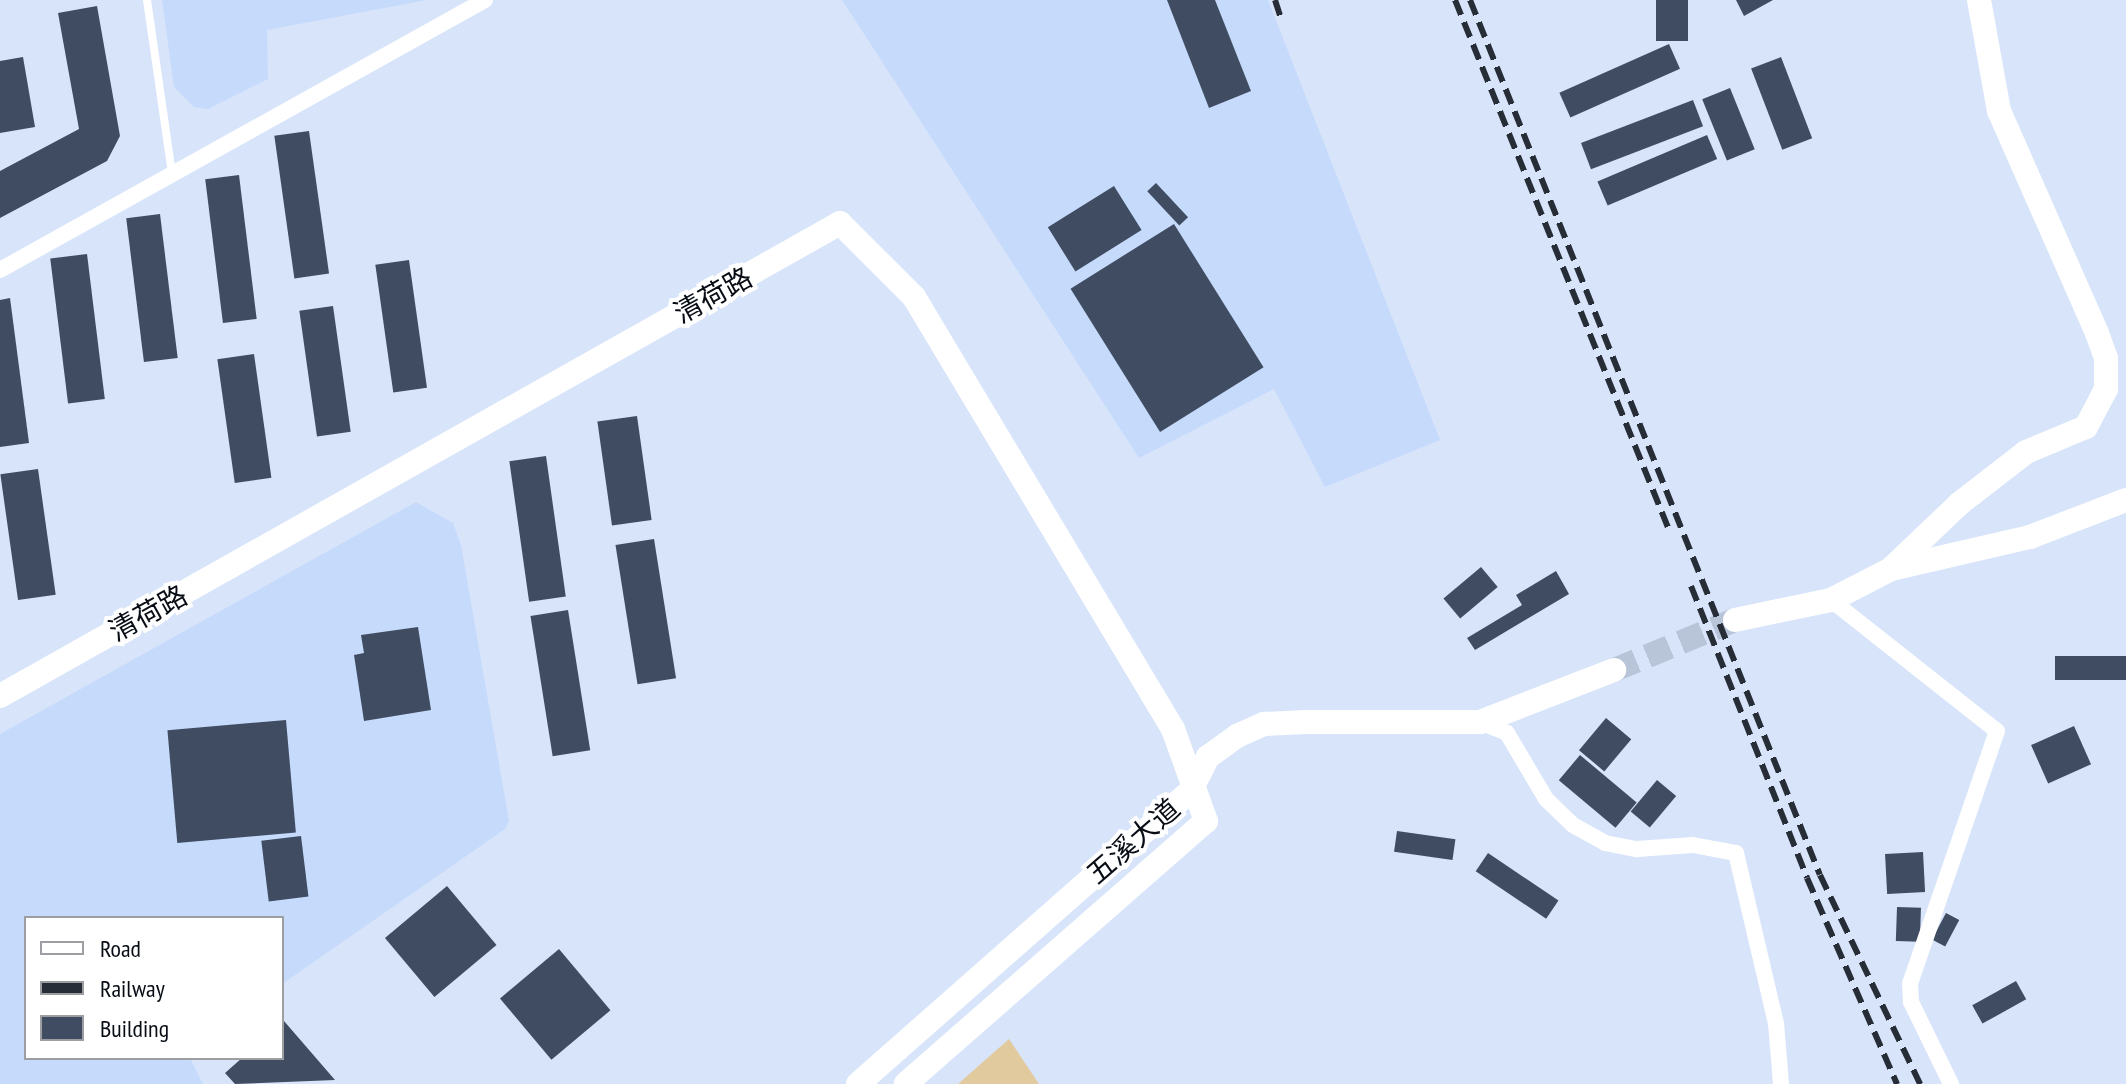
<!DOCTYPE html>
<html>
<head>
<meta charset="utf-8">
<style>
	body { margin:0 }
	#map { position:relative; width:2126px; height:1084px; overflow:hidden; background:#d7e4fa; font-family:"PT Sans Narrow","Noto Sans SC",sans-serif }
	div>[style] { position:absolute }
	.built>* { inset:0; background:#c6dafb }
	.green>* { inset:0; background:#e2ca9f }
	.building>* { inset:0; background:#3f4c62; transform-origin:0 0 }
	.secondary-tunnel>* { height:24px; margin-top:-12px; transform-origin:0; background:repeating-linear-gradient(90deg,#b8c4d8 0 24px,transparent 0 36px) }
	.lane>* { height:8px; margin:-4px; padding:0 4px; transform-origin:4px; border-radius:4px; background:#fff }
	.street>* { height:16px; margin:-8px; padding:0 8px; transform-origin:8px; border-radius:8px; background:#fff }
	.secondary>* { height:24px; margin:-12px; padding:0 12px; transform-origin:12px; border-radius:12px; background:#fff }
	.rail>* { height:6px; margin-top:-3px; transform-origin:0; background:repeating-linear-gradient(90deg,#272d37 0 16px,transparent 0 24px) }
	span { translate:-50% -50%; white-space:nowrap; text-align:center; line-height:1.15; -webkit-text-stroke:8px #fff; paint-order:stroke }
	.street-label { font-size:28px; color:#080d15 }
	.legend { position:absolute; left:24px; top:916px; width:260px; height:144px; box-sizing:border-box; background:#fff; border:2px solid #9c9ea1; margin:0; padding:10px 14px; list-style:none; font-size:24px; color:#080d15 }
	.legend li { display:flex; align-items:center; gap:16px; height:40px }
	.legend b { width:40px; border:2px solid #9c9ea1 }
</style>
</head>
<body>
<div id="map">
	<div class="built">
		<div style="clip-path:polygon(162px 0,427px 0,267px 30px,268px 79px,208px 109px,194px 107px,174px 87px)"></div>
		<div style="clip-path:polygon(842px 0,1268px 0,1440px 440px,1325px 487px,1274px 389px,1139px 458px)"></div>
		<div style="clip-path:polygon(416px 502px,453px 523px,461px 545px,509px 821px,505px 829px,282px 984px,282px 918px,26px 918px,26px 1058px,190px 1058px,203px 1084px,0 1084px,0 734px)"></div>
	</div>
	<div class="green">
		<div style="clip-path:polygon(1009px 1039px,1039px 1084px,958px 1084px)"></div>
	</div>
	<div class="building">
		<div style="clip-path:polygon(1167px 0,1215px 0,1251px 91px,1209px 108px)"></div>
		<div style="left:1656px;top:0;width:32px;height:41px"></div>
		<div style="clip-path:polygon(1736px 0,1773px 0,1744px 16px)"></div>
		<div style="clip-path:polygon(97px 6px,120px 136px,107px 161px,0 218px,0 171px,79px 129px,58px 13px)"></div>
		<div style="left:1669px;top:44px;width:27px;height:120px;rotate:66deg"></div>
		<div style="clip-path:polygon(23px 57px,35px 127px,0 133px,0 61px)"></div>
		<div style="left:1781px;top:57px;width:87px;height:32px;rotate:69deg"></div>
		<div style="left:1730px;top:88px;width:66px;height:30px;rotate:68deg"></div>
		<div style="left:1693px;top:100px;width:28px;height:120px;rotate:69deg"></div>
		<div style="left:309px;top:131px;width:144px;height:35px;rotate:82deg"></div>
		<div style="left:1707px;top:135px;width:26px;height:119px;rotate:67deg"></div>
		<div style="left:239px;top:175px;width:145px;height:34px;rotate:83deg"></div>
		<div style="left:1156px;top:183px;width:47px;height:12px;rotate:47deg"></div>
		<div style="left:1114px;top:186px;width:52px;height:78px;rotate:58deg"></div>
		<div style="left:160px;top:214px;width:145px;height:34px;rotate:83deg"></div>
		<div style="left:1174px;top:224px;width:169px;height:122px;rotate:58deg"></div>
		<div style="left:87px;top:254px;width:146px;height:37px;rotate:83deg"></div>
		<div style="left:409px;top:260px;width:129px;height:34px;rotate:82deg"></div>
		<div style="clip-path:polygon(10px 298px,29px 443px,0 447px,0 300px)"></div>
		<div style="left:333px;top:306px;width:127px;height:34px;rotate:82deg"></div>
		<div style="left:254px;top:354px;width:125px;height:37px;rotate:82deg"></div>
		<div style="left:637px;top:416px;width:105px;height:40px;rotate:82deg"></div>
		<div style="left:546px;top:456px;width:142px;height:37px;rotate:82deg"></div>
		<div style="left:38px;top:469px;width:127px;height:38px;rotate:82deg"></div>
		<div style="left:654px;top:539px;width:141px;height:39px;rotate:81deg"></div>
		<div style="left:1481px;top:567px;width:26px;height:49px;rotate:50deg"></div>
		<div style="clip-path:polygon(1556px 571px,1569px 594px,1475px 650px,1467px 638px,1522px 605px,1516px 595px)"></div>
		<div style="left:568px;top:610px;width:142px;height:38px;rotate:81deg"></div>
		<div style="clip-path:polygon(418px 627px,431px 710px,364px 721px,354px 655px,364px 653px,361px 635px)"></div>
		<div style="left:2126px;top:656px;width:24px;height:71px;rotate:90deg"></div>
		<div style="left:1606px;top:718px;width:33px;height:42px;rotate:40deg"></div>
		<div style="left:286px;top:720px;width:113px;height:119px;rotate:85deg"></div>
		<div style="left:2074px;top:726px;width:42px;height:47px;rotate:66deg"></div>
		<div style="left:1580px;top:755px;width:74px;height:33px;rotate:40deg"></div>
		<div style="left:1657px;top:780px;width:25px;height:41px;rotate:40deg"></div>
		<div style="left:1397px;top:831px;width:59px;height:21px;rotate:8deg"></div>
		<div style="left:301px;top:836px;width:61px;height:40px;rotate:83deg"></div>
		<div style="left:1923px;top:852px;width:40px;height:38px;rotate:87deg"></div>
		<div style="left:1488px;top:853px;width:85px;height:22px;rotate:34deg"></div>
		<div style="left:447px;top:886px;width:77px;height:81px;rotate:50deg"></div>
		<div style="left:1897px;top:907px;width:24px;height:34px;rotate:2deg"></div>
		<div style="left:1946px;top:913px;width:15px;height:30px;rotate:28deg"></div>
		<div style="left:559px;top:949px;width:80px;height:77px;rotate:50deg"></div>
		<div style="left:2016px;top:981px;width:21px;height:50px;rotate:61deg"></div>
		<div style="clip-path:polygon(284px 1021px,335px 1080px,235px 1084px,225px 1073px,242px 1058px,282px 1058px)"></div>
	</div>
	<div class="secondary-tunnel">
		<div style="left:1614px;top:670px;width:131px;rotate:-22.5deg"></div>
	</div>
	<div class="lane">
		<div style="left:147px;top:0;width:176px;rotate:81.8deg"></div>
	</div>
	<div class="street">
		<div style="left:0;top:270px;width:555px;rotate:-29.1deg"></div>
		<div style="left:1831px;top:600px;width:211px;rotate:38.3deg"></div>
		<div style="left:1997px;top:731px;width:267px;rotate:109deg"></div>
		<div style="left:1910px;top:983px;width:19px;rotate:87deg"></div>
		<div style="left:1911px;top:1002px;width:91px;rotate:64deg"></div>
		<div style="left:1480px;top:722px;width:29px;rotate:22deg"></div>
		<div style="left:1507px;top:733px;width:77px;rotate:59.4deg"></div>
		<div style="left:1546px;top:799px;width:37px;rotate:44deg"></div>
		<div style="left:1573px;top:825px;width:37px;rotate:29deg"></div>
		<div style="left:1605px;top:843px;width:33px;rotate:11deg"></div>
		<div style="left:1637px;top:849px;width:56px;rotate:-4.1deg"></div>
		<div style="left:1693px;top:845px;width:44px;rotate:10.5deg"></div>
		<div style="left:1736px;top:853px;width:175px;rotate:76.8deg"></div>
		<div style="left:1776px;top:1023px;width:61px;rotate:85.3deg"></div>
	</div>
	<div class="secondary">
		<div style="left:1891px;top:569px;width:94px;rotate:-43.7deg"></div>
		<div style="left:1959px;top:504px;width:85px;rotate:-37.8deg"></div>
		<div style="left:2026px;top:452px;width:65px;rotate:-22.6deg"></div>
		<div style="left:2086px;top:427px;width:43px;rotate:-62.2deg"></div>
		<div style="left:2106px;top:389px;width:31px;rotate:-90deg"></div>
		<div style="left:2106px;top:358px;width:27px;rotate:-110deg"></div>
		<div style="left:2097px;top:333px;width:243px;rotate:-113.8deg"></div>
		<div style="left:1999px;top:111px;width:113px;rotate:-100.2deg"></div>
		<div style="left:1735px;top:620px;width:98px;rotate:-11.8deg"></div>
		<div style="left:1831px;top:600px;width:68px;rotate:-27.3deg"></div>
		<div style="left:1891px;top:569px;width:143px;rotate:-13deg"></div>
		<div style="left:2030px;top:537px;width:103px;rotate:-21.1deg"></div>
		<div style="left:0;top:696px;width:964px;rotate:-29.38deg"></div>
		<div style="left:840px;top:223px;width:105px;rotate:45deg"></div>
		<div style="left:914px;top:297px;width:504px;rotate:59.06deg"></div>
		<div style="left:1173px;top:729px;width:98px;rotate:70.3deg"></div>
		<div style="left:1206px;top:821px;width:399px;rotate:138.8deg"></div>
		<div style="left:858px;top:1084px;width:444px;rotate:-41.4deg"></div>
		<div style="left:1191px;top:790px;width:37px;rotate:-63deg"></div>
		<div style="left:1208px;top:757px;width:36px;rotate:-36deg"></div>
		<div style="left:1237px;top:736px;width:30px;rotate:-24deg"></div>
		<div style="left:1264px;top:724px;width:42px;rotate:-2.7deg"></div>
		<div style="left:1306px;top:722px;width:174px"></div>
		<div style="left:1480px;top:722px;width:144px;rotate:-21.2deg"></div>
	</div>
	<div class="rail">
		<div style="left:1275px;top:0;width:23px;rotate:72deg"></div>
		<div style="left:1455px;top:0;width:572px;rotate:68.01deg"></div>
		<div style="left:1470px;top:0;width:942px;rotate:68.2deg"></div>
		<div style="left:1820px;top:875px;width:232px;rotate:64.4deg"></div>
		<div style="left:1691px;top:586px;width:314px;rotate:68.3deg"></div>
		<div style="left:1807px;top:878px;width:225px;rotate:66.4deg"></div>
	</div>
	<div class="street-label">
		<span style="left:713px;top:295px;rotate:-29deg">清荷路</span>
		<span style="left:148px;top:613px;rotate:-29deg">清荷路</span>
		<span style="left:1133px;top:841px;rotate:-41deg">五溪大道</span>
	</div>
	<ul class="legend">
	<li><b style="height:10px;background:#fff"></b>Road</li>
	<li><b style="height:10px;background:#272d37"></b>Railway</li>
	<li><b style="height:22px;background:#3f4c62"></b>Building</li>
	</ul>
</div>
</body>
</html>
